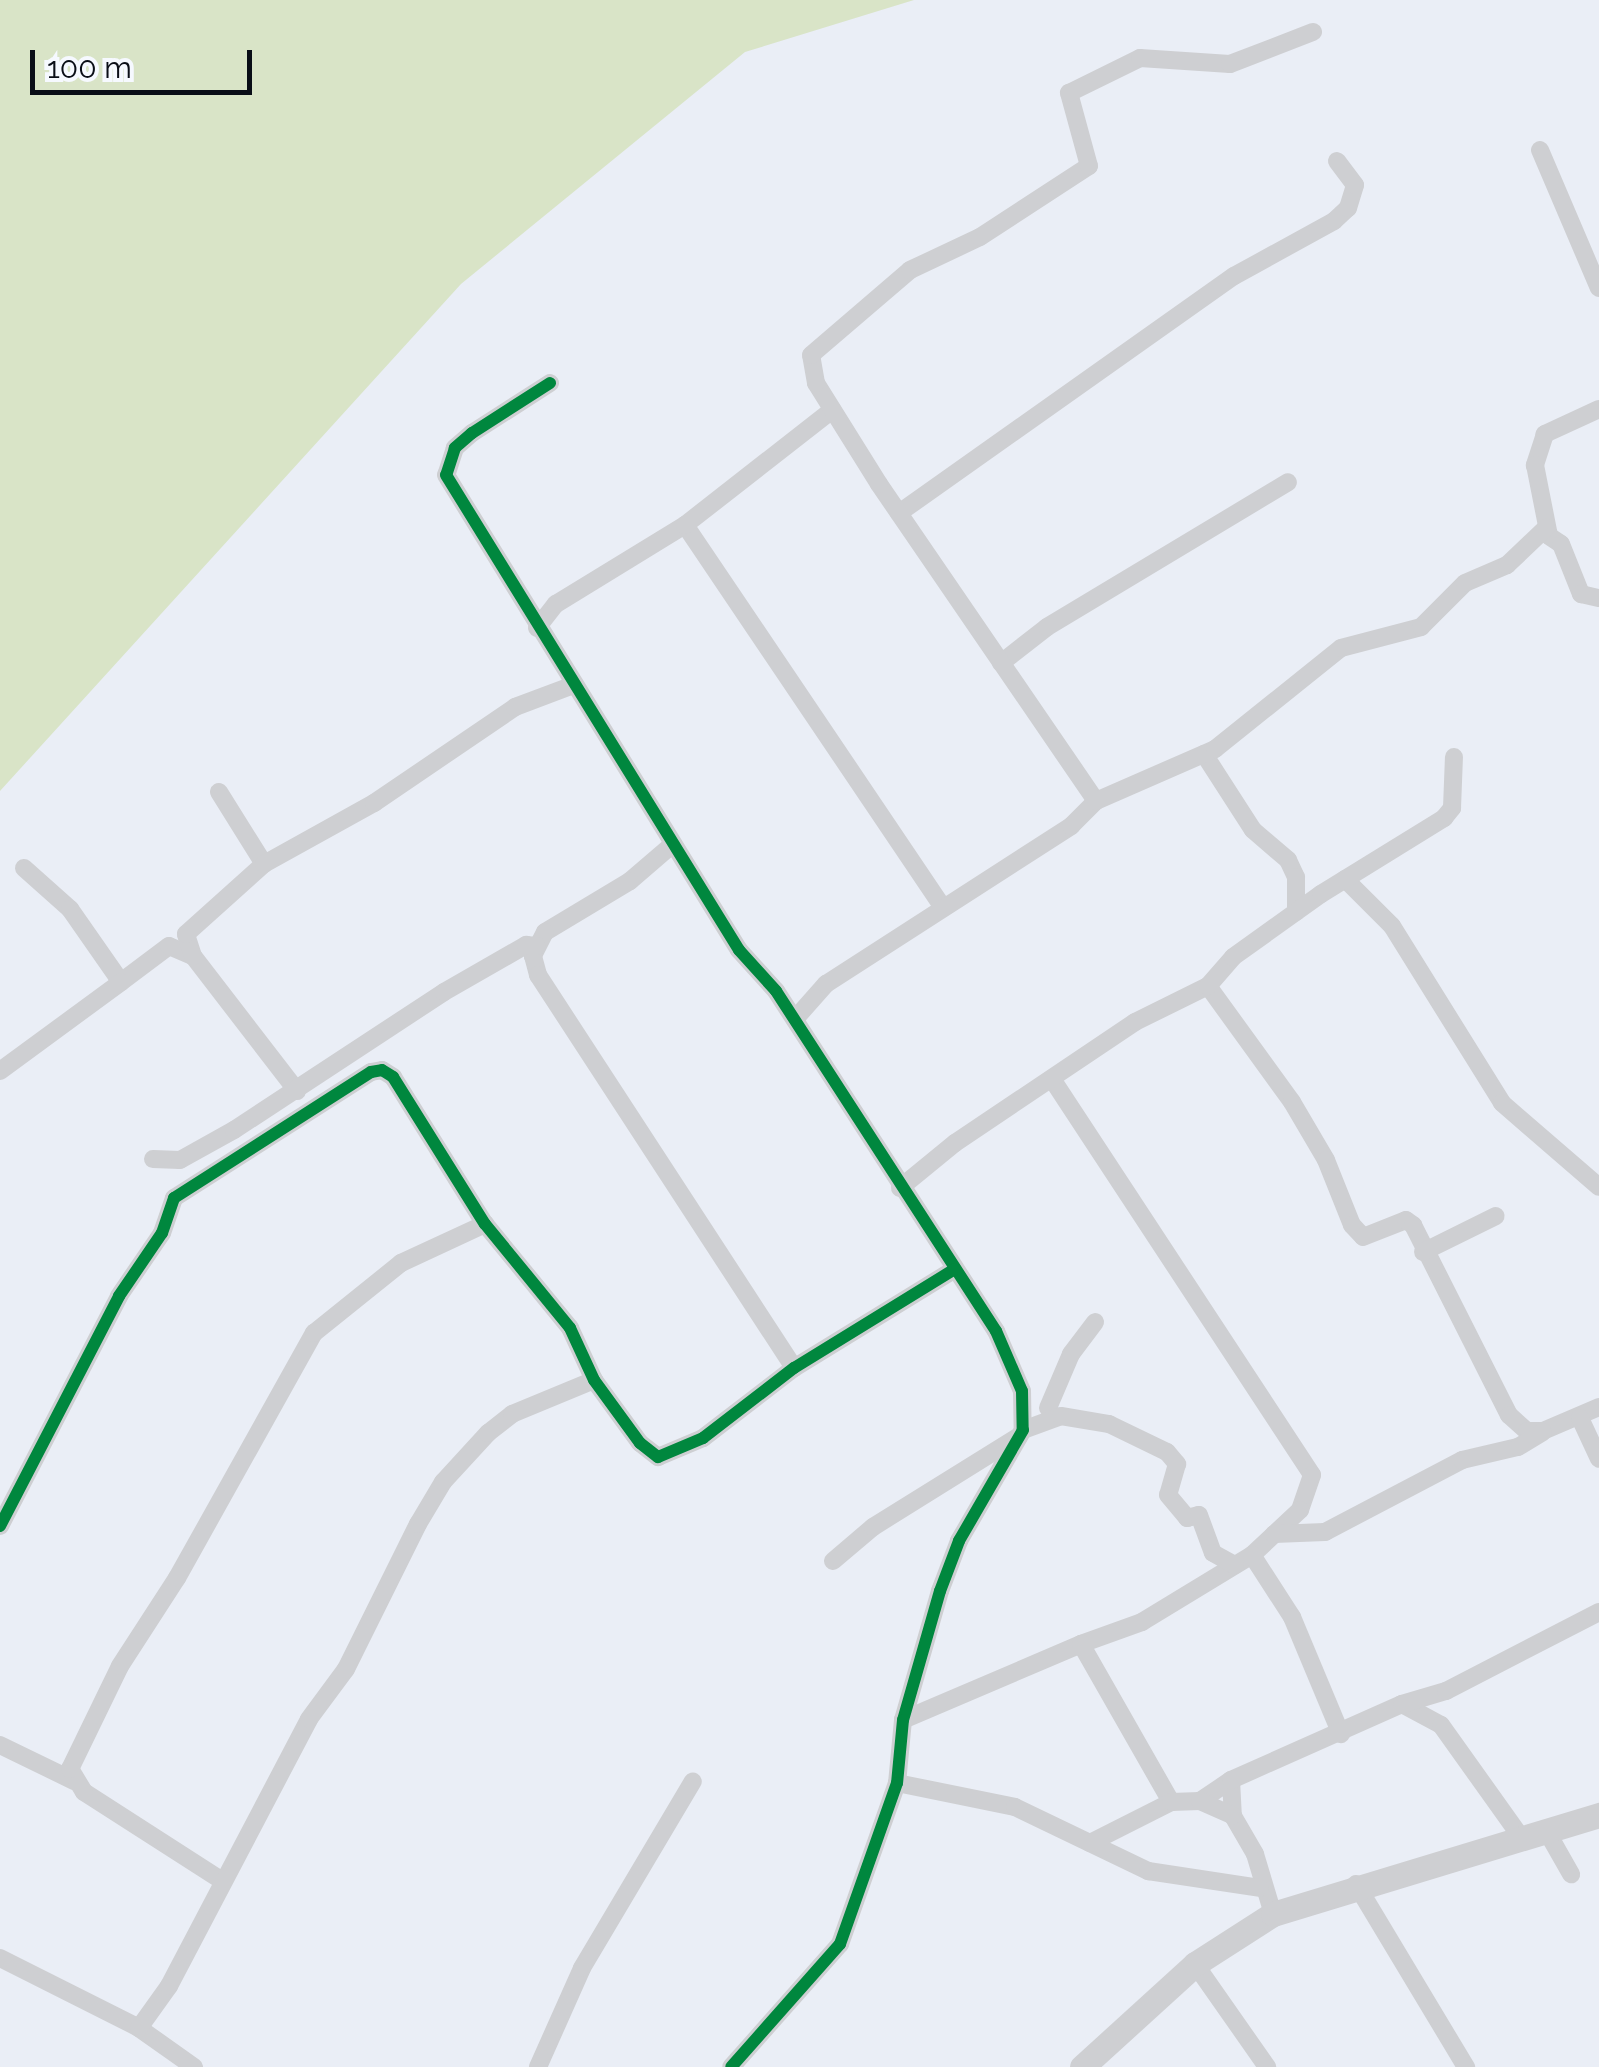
<!DOCTYPE html>
<html>
<head>
<meta charset="utf-8">
<style>
	body { margin:0 }
	#map { position:relative; width:1599px; height:2067px; overflow:hidden; background:#eaeef6; font-family:Raleway,sans-serif }
	div>[style] { position:absolute }
	.green>* { inset:0; background:#d9e4c7 }
	.street>* { height:18px; margin:-9px; padding:0 9px; transform-origin:9px; border-radius:9px; background:#cecfd2 }
	.secondary>* { height:25px; margin:-12.5px; padding:0 12.5px; transform-origin:12.5px; border-radius:12.5px; background:#cecfd2 }
	.cycleway>* { height:12px; margin:-6px; padding:0 6px; transform-origin:6px; border-radius:6px; background:#00873e }
	span { translate:-50% -50%; white-space:nowrap; text-align:center; line-height:1.15; -webkit-text-stroke:8px #f6f9ff; paint-order:stroke }
	.scale { position:absolute; left:30px; top:50px; width:222px; height:45px; box-sizing:border-box; border:5px solid #0a0e17; border-top:0; padding-left:12px; font-size:30px; line-height:35px; white-space:nowrap; color:#0a0e17; -webkit-text-stroke:8px #f6f9ff; paint-order:stroke }
</style>
</head>
<body>
<div id="map">
	<div class="green">
		<div style="clip-path:polygon(0 0,914px 0,745px 52px,461px 284px,0 791px)"></div>
	</div>
	<div class="street">
		<div style="left:1540px;top:150px;width:150px;rotate:66.9deg"></div>
		<div style="left:550px;top:383px;width:93px;rotate:147.3deg"></div>
		<div style="left:472px;top:433px;width:23px;rotate:139deg"></div>
		<div style="left:455px;top:448px;width:28px;rotate:108deg"></div>
		<div style="left:446px;top:475px;width:558px;rotate:58.33deg"></div>
		<div style="left:739px;top:950px;width:55px;rotate:47.9deg"></div>
		<div style="left:776px;top:991px;width:405px;rotate:57.1deg"></div>
		<div style="left:996px;top:1331px;width:65px;rotate:66.6deg"></div>
		<div style="left:1022px;top:1391px;width:39px;rotate:89deg"></div>
		<div style="left:1023px;top:1430px;width:128px;rotate:120deg"></div>
		<div style="left:959px;top:1541px;width:53px;rotate:110.8deg"></div>
		<div style="left:940px;top:1591px;width:134px;rotate:106deg"></div>
		<div style="left:903px;top:1720px;width:63px;rotate:95.4deg"></div>
		<div style="left:897px;top:1783px;width:171px;rotate:109.5deg"></div>
		<div style="left:840px;top:1944px;width:164px;rotate:131.5deg"></div>
		<div style="left:1599px;top:409px;width:60px;rotate:155.2deg"></div>
		<div style="left:1545px;top:434px;width:33px;rotate:108deg"></div>
		<div style="left:1535px;top:465px;width:72px;rotate:78.8deg"></div>
		<div style="left:1549px;top:536px;width:14px;rotate:34deg"></div>
		<div style="left:1561px;top:544px;width:54px;rotate:68.2deg"></div>
		<div style="left:1581px;top:594px;width:18px;rotate:13deg"></div>
		<div style="left:899px;top:513px;width:410px;rotate:-35.3deg"></div>
		<div style="left:1234px;top:276px;width:114px;rotate:-28.8deg"></div>
		<div style="left:1334px;top:221px;width:19px;rotate:-43deg"></div>
		<div style="left:1348px;top:208px;width:24px;rotate:-73deg"></div>
		<div style="left:1355px;top:185px;width:30px;rotate:-127deg"></div>
		<div style="left:685px;top:525px;width:461px;rotate:56deg"></div>
		<div style="left:537px;top:628px;width:31px;rotate:-52deg"></div>
		<div style="left:556px;top:604px;width:151px;rotate:-31.5deg"></div>
		<div style="left:685px;top:525px;width:187px;rotate:-38deg"></div>
		<div style="left:1001px;top:663px;width:58px;rotate:-38deg"></div>
		<div style="left:1047px;top:627px;width:281px;rotate:-31deg"></div>
		<div style="left:1204px;top:754px;width:90px;rotate:57.2deg"></div>
		<div style="left:1253px;top:830px;width:46px;rotate:40.6deg"></div>
		<div style="left:1288px;top:860px;width:19px;rotate:65deg"></div>
		<div style="left:1296px;top:877px;width:35px;rotate:90deg"></div>
		<div style="left:219px;top:792px;width:85px;rotate:58deg"></div>
		<div style="left:1096px;top:801px;width:384px;rotate:-124.4deg"></div>
		<div style="left:879px;top:484px;width:119px;rotate:-122deg"></div>
		<div style="left:816px;top:383px;width:28px;rotate:-100deg"></div>
		<div style="left:811px;top:355px;width:130px;rotate:-40.6deg"></div>
		<div style="left:910px;top:270px;width:77px;rotate:-25.2deg"></div>
		<div style="left:980px;top:237px;width:130px;rotate:-33.1deg"></div>
		<div style="left:1089px;top:166px;width:76px;rotate:-105.3deg"></div>
		<div style="left:1069px;top:93px;width:79px;rotate:-26.2deg"></div>
		<div style="left:1140px;top:58px;width:90px;rotate:3.8deg"></div>
		<div style="left:1230px;top:64px;width:89px;rotate:-21.1deg"></div>
		<div style="left:673px;top:844px;width:57px;rotate:139.3deg"></div>
		<div style="left:630px;top:881px;width:99px;rotate:149deg"></div>
		<div style="left:545px;top:932px;width:27px;rotate:117deg"></div>
		<div style="left:533px;top:956px;width:20px;rotate:75deg"></div>
		<div style="left:538px;top:975px;width:469px;rotate:56.9deg"></div>
		<div style="left:24px;top:868px;width:62px;rotate:41.7deg"></div>
		<div style="left:70px;top:909px;width:89px;rotate:55.1deg"></div>
		<div style="left:121px;top:982px;width:60px;rotate:-36.9deg"></div>
		<div style="left:169px;top:946px;width:26px;rotate:23deg"></div>
		<div style="left:1345px;top:879px;width:66px;rotate:45deg"></div>
		<div style="left:1392px;top:926px;width:208px;rotate:58.1deg"></div>
		<div style="left:1502px;top:1103px;width:128px;rotate:40.9deg"></div>
		<div style="left:1208px;top:986px;width:143px;rotate:54.1deg"></div>
		<div style="left:1292px;top:1102px;width:67px;rotate:59.6deg"></div>
		<div style="left:1326px;top:1160px;width:70px;rotate:68.2deg"></div>
		<div style="left:1352px;top:1225px;width:16px;rotate:47deg"></div>
		<div style="left:1363px;top:1237px;width:46px;rotate:-21.6deg"></div>
		<div style="left:1406px;top:1220px;width:9px;rotate:36deg"></div>
		<div style="left:1413px;top:1225px;width:213px;rotate:63.2deg"></div>
		<div style="left:1509px;top:1415px;width:24px;rotate:42deg"></div>
		<div style="left:1527px;top:1431px;width:16px"></div>
		<div style="left:1543px;top:1431px;width:61px;rotate:-23.2deg"></div>
		<div style="left:795px;top:1019px;width:47px;rotate:-48.5deg"></div>
		<div style="left:826px;top:984px;width:292px;rotate:-32.8deg"></div>
		<div style="left:1071px;top:826px;width:35px;rotate:-45deg"></div>
		<div style="left:1096px;top:801px;width:130px;rotate:-23.6deg"></div>
		<div style="left:1215px;top:749px;width:161px;rotate:-38.7deg"></div>
		<div style="left:1341px;top:648px;width:83px;rotate:-14.7deg"></div>
		<div style="left:1421px;top:627px;width:62px;rotate:-45deg"></div>
		<div style="left:1465px;top:583px;width:46px;rotate:-23.2deg"></div>
		<div style="left:1507px;top:565px;width:54px;rotate:-43.5deg"></div>
		<div style="left:0;top:1071px;width:150px;rotate:-36.3deg"></div>
		<div style="left:1054px;top:1082px;width:470px;rotate:56.7deg"></div>
		<div style="left:1312px;top:1475px;width:37px;rotate:109deg"></div>
		<div style="left:1300px;top:1510px;width:66px;rotate:136.8deg"></div>
		<div style="left:1252px;top:1555px;width:129px;rotate:148.7deg"></div>
		<div style="left:1142px;top:1622px;width:65px;rotate:160.2deg"></div>
		<div style="left:297px;top:1091px;width:170px;rotate:-127.6deg"></div>
		<div style="left:193px;top:956px;width:23px;rotate:-108deg"></div>
		<div style="left:186px;top:934px;width:105px;rotate:-41.9deg"></div>
		<div style="left:264px;top:864px;width:126px;rotate:-29deg"></div>
		<div style="left:374px;top:803px;width:171px;rotate:-34.2deg"></div>
		<div style="left:515px;top:707px;width:60px;rotate:-20.6deg"></div>
		<div style="left:153px;top:1159px;width:27px;rotate:2deg"></div>
		<div style="left:180px;top:1160px;width:62px;rotate:-29.1deg"></div>
		<div style="left:234px;top:1130px;width:251px;rotate:-33.3deg"></div>
		<div style="left:444px;top:992px;width:95px;rotate:-29.8deg"></div>
		<div style="left:526px;top:945px;width:11px;rotate:5deg"></div>
		<div style="left:900px;top:1188px;width:71px;rotate:-39.3deg"></div>
		<div style="left:955px;top:1143px;width:217px;rotate:-33.9deg"></div>
		<div style="left:1135px;top:1022px;width:81px;rotate:-26.3deg"></div>
		<div style="left:1208px;top:986px;width:38px;rotate:-49deg"></div>
		<div style="left:1233px;top:957px;width:108px;rotate:-35.6deg"></div>
		<div style="left:1321px;top:894px;width:145px;rotate:-31.7deg"></div>
		<div style="left:1444px;top:818px;width:13px;rotate:-51deg"></div>
		<div style="left:1452px;top:808px;width:51px;rotate:-87.8deg"></div>
		<div style="left:1423px;top:1252px;width:81px;rotate:-26.3deg"></div>
		<div style="left:1048px;top:1408px;width:59px;rotate:-66.9deg"></div>
		<div style="left:1071px;top:1354px;width:40px;rotate:-53deg"></div>
		<div style="left:1580px;top:1418px;width:45px;rotate:65.1deg"></div>
		<div style="left:1023px;top:1430px;width:40px;rotate:-20.2deg"></div>
		<div style="left:1061px;top:1416px;width:49px;rotate:9.5deg"></div>
		<div style="left:1109px;top:1424px;width:64px;rotate:25.8deg"></div>
		<div style="left:1167px;top:1452px;width:16px;rotate:50deg"></div>
		<div style="left:1177px;top:1464px;width:32px;rotate:106deg"></div>
		<div style="left:1168px;top:1495px;width:30px;rotate:50deg"></div>
		<div style="left:1187px;top:1518px;width:12px;rotate:-14deg"></div>
		<div style="left:1199px;top:1515px;width:40px;rotate:69.8deg"></div>
		<div style="left:1213px;top:1553px;width:25px;rotate:29deg"></div>
		<div style="left:0;top:1526px;width:259px;rotate:-62.6deg"></div>
		<div style="left:119px;top:1296px;width:76px;rotate:-55.7deg"></div>
		<div style="left:162px;top:1233px;width:37px;rotate:-71deg"></div>
		<div style="left:174px;top:1198px;width:234px;rotate:-32.6deg"></div>
		<div style="left:371px;top:1072px;width:11px;rotate:-10deg"></div>
		<div style="left:382px;top:1070px;width:13px;rotate:32deg"></div>
		<div style="left:393px;top:1077px;width:173px;rotate:58deg"></div>
		<div style="left:485px;top:1224px;width:134px;rotate:50.7deg"></div>
		<div style="left:570px;top:1328px;width:57px;rotate:65.2deg"></div>
		<div style="left:594px;top:1380px;width:78px;rotate:53.9deg"></div>
		<div style="left:640px;top:1443px;width:23px;rotate:38deg"></div>
		<div style="left:658px;top:1457px;width:49px;rotate:-22.9deg"></div>
		<div style="left:703px;top:1438px;width:115px;rotate:-37.6deg"></div>
		<div style="left:794px;top:1368px;width:189px;rotate:-31.6deg"></div>
		<div style="left:1274px;top:1534px;width:51px;rotate:-2.2deg"></div>
		<div style="left:1325px;top:1532px;width:155px;rotate:-27.7deg"></div>
		<div style="left:1462px;top:1460px;width:57px;rotate:-13.1deg"></div>
		<div style="left:1518px;top:1447px;width:29px;rotate:-31deg"></div>
		<div style="left:1252px;top:1555px;width:74px;rotate:57.2deg"></div>
		<div style="left:1292px;top:1617px;width:127px;rotate:67.3deg"></div>
		<div style="left:833px;top:1561px;width:52px;rotate:-40.4deg"></div>
		<div style="left:873px;top:1527px;width:172px;rotate:-31.9deg"></div>
		<div style="left:1402px;top:1704px;width:44px;rotate:28.3deg"></div>
		<div style="left:1441px;top:1725px;width:138px;rotate:54.5deg"></div>
		<div style="left:903px;top:1720px;width:194px;rotate:-23.1deg"></div>
		<div style="left:1081px;top:1644px;width:182px;rotate:60.3deg"></div>
		<div style="left:0;top:1745px;width:82px;rotate:25.9deg"></div>
		<div style="left:1231px;top:1780px;width:36px;rotate:87deg"></div>
		<div style="left:1233px;top:1816px;width:44px;rotate:59.9deg"></div>
		<div style="left:1255px;top:1854px;width:63px;rotate:73.3deg"></div>
		<div style="left:897px;top:1783px;width:120px;rotate:11.5deg"></div>
		<div style="left:1015px;top:1807px;width:148px;rotate:25.7deg"></div>
		<div style="left:1148px;top:1871px;width:113px;rotate:8.6deg"></div>
		<div style="left:1200px;top:1801px;width:37px;rotate:-34deg"></div>
		<div style="left:1231px;top:1780px;width:187px;rotate:-24deg"></div>
		<div style="left:1402px;top:1704px;width:46px;rotate:-16.5deg"></div>
		<div style="left:1446px;top:1691px;width:172px;rotate:-27.3deg"></div>
		<div style="left:1546px;top:1830px;width:51px;rotate:60.4deg"></div>
		<div style="left:1090px;top:1843px;width:91px;rotate:-26.8deg"></div>
		<div style="left:1171px;top:1802px;width:29px;rotate:-2deg"></div>
		<div style="left:1200px;top:1801px;width:36px;rotate:24deg"></div>
		<div style="left:221px;top:1880px;width:163px;rotate:-147.3deg"></div>
		<div style="left:84px;top:1792px;width:27px;rotate:-121deg"></div>
		<div style="left:70px;top:1769px;width:114px;rotate:-64.1deg"></div>
		<div style="left:120px;top:1666px;width:105px;rotate:-57.1deg"></div>
		<div style="left:177px;top:1578px;width:281px;rotate:-60.8deg"></div>
		<div style="left:314px;top:1333px;width:112px;rotate:-38.8deg"></div>
		<div style="left:401px;top:1263px;width:93px;rotate:-24.9deg"></div>
		<div style="left:1356px;top:1884px;width:214px;rotate:59deg"></div>
		<div style="left:0;top:1958px;width:156px;rotate:26.7deg"></div>
		<div style="left:1195px;top:1964px;width:126px;rotate:55deg"></div>
		<div style="left:194px;top:2067px;width:67px;rotate:-144.7deg"></div>
		<div style="left:139px;top:2028px;width:52px;rotate:-54.5deg"></div>
		<div style="left:169px;top:1986px;width:301px;rotate:-62.3deg"></div>
		<div style="left:309px;top:1719px;width:62px;rotate:-53.5deg"></div>
		<div style="left:346px;top:1669px;width:162px;rotate:-63.6deg"></div>
		<div style="left:418px;top:1524px;width:49px;rotate:-59.2deg"></div>
		<div style="left:443px;top:1482px;width:67px;rotate:-47.4deg"></div>
		<div style="left:488px;top:1433px;width:31px;rotate:-38deg"></div>
		<div style="left:512px;top:1414px;width:89px;rotate:-22.5deg"></div>
		<div style="left:538px;top:2067px;width:108px;rotate:-66deg"></div>
		<div style="left:582px;top:1968px;width:217px;rotate:-59.3deg"></div>
	</div>
	<div class="secondary">
		<div style="left:1082px;top:2067px;width:153px;rotate:-42.3deg"></div>
		<div style="left:1195px;top:1964px;width:93px;rotate:-32.7deg"></div>
		<div style="left:1273px;top:1914px;width:341px;rotate:-16.9deg"></div>
	</div>
	<div class="cycleway">
		<div style="left:550px;top:383px;width:93px;rotate:147.3deg"></div>
		<div style="left:472px;top:433px;width:23px;rotate:139deg"></div>
		<div style="left:455px;top:448px;width:28px;rotate:108deg"></div>
		<div style="left:446px;top:475px;width:558px;rotate:58.33deg"></div>
		<div style="left:739px;top:950px;width:55px;rotate:47.9deg"></div>
		<div style="left:776px;top:991px;width:405px;rotate:57.1deg"></div>
		<div style="left:996px;top:1331px;width:65px;rotate:66.6deg"></div>
		<div style="left:1022px;top:1391px;width:39px;rotate:89deg"></div>
		<div style="left:1023px;top:1430px;width:128px;rotate:120deg"></div>
		<div style="left:959px;top:1541px;width:53px;rotate:110.8deg"></div>
		<div style="left:940px;top:1591px;width:134px;rotate:106deg"></div>
		<div style="left:903px;top:1720px;width:63px;rotate:95.4deg"></div>
		<div style="left:897px;top:1783px;width:171px;rotate:109.5deg"></div>
		<div style="left:840px;top:1944px;width:164px;rotate:131.5deg"></div>
		<div style="left:0;top:1526px;width:259px;rotate:-62.6deg"></div>
		<div style="left:119px;top:1296px;width:76px;rotate:-55.7deg"></div>
		<div style="left:162px;top:1233px;width:37px;rotate:-71deg"></div>
		<div style="left:174px;top:1198px;width:234px;rotate:-32.6deg"></div>
		<div style="left:371px;top:1072px;width:11px;rotate:-10deg"></div>
		<div style="left:382px;top:1070px;width:13px;rotate:32deg"></div>
		<div style="left:393px;top:1077px;width:173px;rotate:58deg"></div>
		<div style="left:485px;top:1224px;width:134px;rotate:50.7deg"></div>
		<div style="left:570px;top:1328px;width:57px;rotate:65.2deg"></div>
		<div style="left:594px;top:1380px;width:78px;rotate:53.9deg"></div>
		<div style="left:640px;top:1443px;width:23px;rotate:38deg"></div>
		<div style="left:658px;top:1457px;width:49px;rotate:-22.9deg"></div>
		<div style="left:703px;top:1438px;width:115px;rotate:-37.6deg"></div>
		<div style="left:794px;top:1368px;width:189px;rotate:-31.6deg"></div>
	</div>
	<div class="scale">100 m</div>
</div>
</body>
</html>
